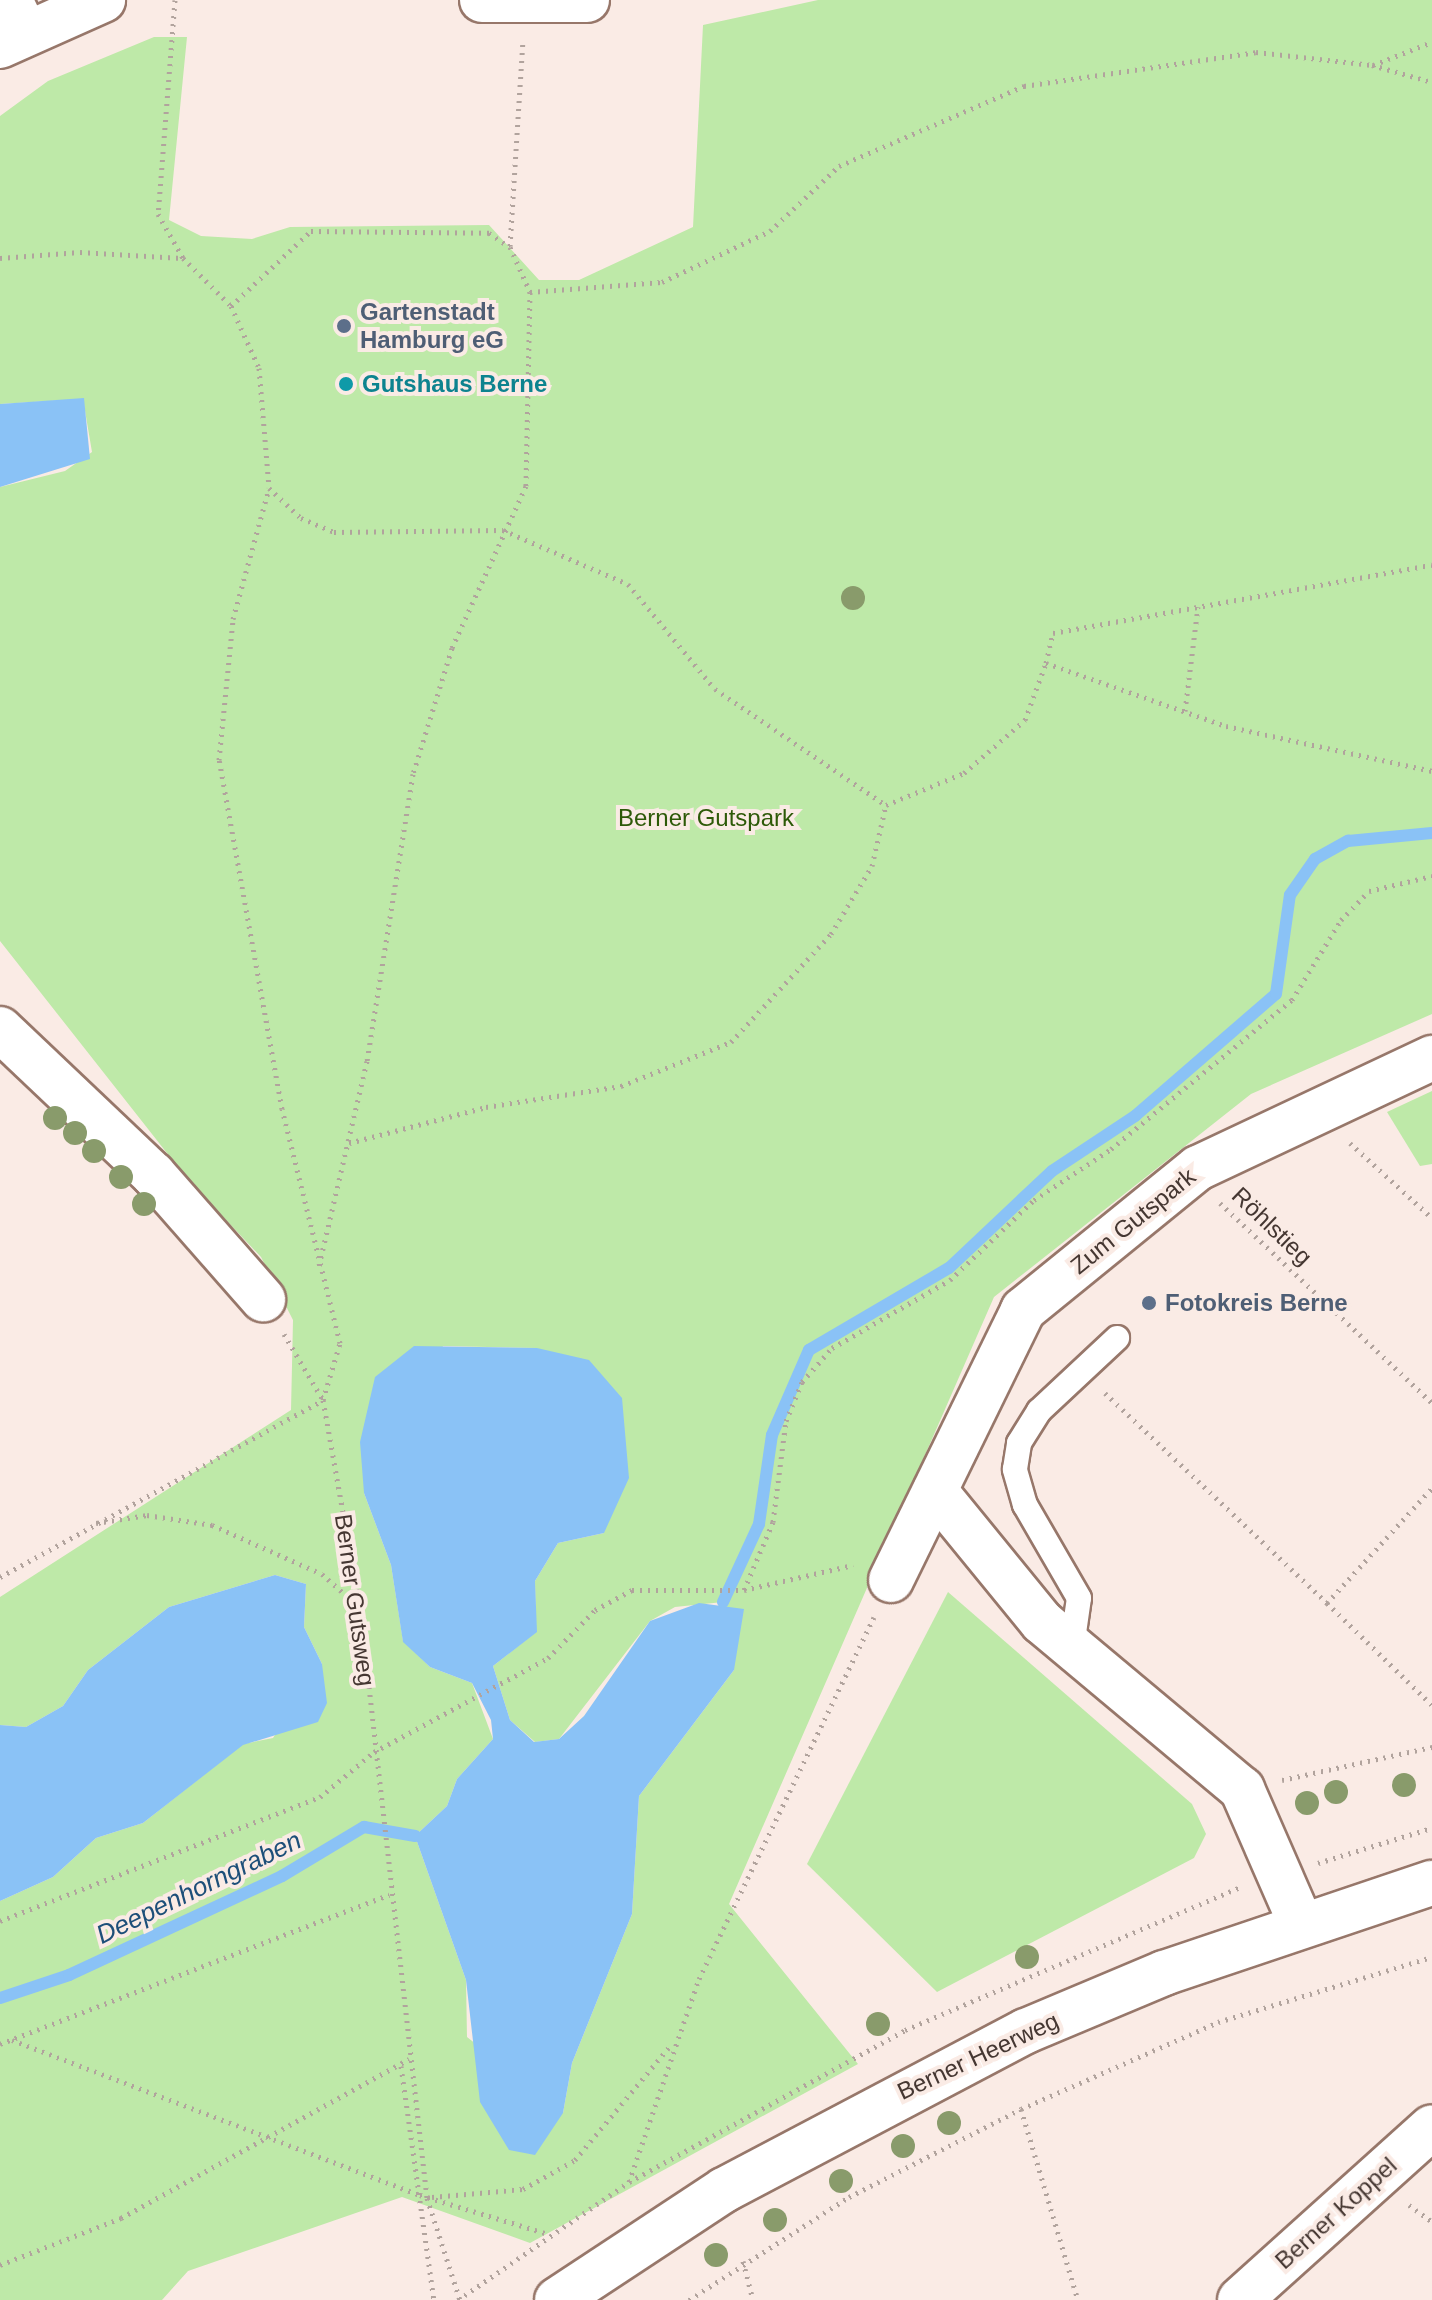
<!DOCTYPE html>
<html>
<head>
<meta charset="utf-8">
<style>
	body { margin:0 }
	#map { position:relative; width:1432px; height:2300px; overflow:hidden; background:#faebe5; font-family:Helvetica,sans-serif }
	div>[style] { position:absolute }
	.green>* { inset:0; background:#bee9a8 }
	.water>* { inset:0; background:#8ac2f6 }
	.stream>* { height:12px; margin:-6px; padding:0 6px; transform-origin:6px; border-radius:6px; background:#8ac2f6 }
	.path>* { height:5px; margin-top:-2.5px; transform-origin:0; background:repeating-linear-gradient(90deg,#b1a39d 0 2px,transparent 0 8px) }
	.roads { filter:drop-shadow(2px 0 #97776a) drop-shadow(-2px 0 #97776a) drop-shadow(0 2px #97776a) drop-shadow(0 -2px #97776a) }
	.lane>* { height:24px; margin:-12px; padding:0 12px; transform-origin:12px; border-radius:12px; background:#fff }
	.street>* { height:44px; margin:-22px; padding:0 22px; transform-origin:22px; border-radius:22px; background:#fff }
	.secondary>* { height:44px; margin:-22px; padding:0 22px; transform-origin:22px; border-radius:22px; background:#fff }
	.trees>* { width:24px; height:24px; margin:-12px; border-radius:50%; background:#899b6b }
	.dots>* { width:22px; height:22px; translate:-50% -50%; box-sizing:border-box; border:4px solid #faebe5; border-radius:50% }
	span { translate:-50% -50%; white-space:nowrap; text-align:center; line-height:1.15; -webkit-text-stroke:8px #faebe5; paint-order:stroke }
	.service-label { font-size:24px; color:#4e5e75; font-weight:700 }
	.left { translate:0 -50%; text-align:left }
	.culture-label { font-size:24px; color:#0d838f; font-weight:700 }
	.park-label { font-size:24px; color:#2d5a08 }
	.street-label { font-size:24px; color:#453732 }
	.water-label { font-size:26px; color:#1d4f79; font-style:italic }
</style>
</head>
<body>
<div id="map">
	<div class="green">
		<div style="clip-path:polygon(evenodd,818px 0,1432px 0,1432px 1014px,1251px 1094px,994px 1297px,729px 1904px,858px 2064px,530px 2243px,402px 2197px,188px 2271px,162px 2300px,0 2300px,0 1901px,53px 1877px,96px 1838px,143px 1823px,243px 1744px,273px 1738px,322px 1664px,304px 1627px,306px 1584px,275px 1575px,169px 1607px,88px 1670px,63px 1706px,26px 1727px,0 1725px,0 1597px,291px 1410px,293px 1320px,261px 1257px,189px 1181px,0 941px,0 487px,65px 471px,92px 452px,83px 399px,0 404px,0 116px,48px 81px,154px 37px,187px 37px,169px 220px,201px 236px,252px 239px,290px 227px,489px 225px,539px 280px,579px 280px,693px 227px,703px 25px,818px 0,443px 1346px,537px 1348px,604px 1533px,558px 1543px,535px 1581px,536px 1632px,493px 1666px,510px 1720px,535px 1742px,559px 1739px,650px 1621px,675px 1607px,723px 1602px,734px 1670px,639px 1796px,632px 1914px,572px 2063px,563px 2113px,467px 2037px,466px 1980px,415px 1836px,447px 1806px,457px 1779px,493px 1739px,472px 1683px,430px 1667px,403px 1641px,391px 1565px,364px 1493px,443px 1346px)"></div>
		<div style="clip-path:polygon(1432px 1091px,1432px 1164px,1420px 1166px,1387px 1112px)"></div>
		<div style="clip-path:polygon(948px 1592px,1192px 1804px,1206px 1834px,1194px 1858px,937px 1992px,807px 1864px)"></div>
	</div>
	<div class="water">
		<div style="clip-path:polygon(84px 398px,90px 459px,0 487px,0 404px)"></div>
		<div style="clip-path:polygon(414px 1346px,537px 1348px,589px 1360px,622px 1398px,629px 1478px,604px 1533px,558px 1543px,535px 1581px,537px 1632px,493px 1666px,510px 1720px,534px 1742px,559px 1739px,584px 1716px,650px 1621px,699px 1603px,744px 1609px,734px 1670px,639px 1796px,632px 1914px,572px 2063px,563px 2113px,535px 2155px,509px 2150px,480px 2102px,466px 1980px,415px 1836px,447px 1806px,457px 1779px,493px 1739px,491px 1720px,472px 1683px,430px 1667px,403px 1642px,391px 1565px,364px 1493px,360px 1442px,375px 1377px)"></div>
		<div style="clip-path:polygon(275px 1575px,306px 1584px,304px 1627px,322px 1664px,327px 1703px,318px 1722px,243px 1745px,143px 1823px,96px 1838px,53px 1877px,0 1901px,0 1725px,26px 1727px,63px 1706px,88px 1670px,169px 1607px)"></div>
	</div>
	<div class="stream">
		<div style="left:723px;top:1602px;width:86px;rotate:-65.2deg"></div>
		<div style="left:759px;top:1524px;width:90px;rotate:-81.7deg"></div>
		<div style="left:772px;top:1435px;width:93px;rotate:-66.5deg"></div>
		<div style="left:809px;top:1350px;width:162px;rotate:-30.4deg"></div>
		<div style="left:949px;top:1268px;width:141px;rotate:-43.3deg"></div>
		<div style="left:1052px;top:1171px;width:100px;rotate:-33.5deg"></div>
		<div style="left:1135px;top:1116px;width:186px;rotate:-40.9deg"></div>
		<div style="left:1276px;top:994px;width:100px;rotate:-82deg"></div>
		<div style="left:1290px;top:895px;width:44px;rotate:-55.2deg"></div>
		<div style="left:1315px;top:859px;width:38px;rotate:-29deg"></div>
		<div style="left:1348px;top:841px;width:84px;rotate:-5.4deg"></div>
		<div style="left:0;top:1998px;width:73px;rotate:-18.4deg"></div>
		<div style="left:69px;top:1975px;width:235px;rotate:-24.9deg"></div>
		<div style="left:282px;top:1876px;width:96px;rotate:-30.9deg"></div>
		<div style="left:364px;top:1827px;width:52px;rotate:10deg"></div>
	</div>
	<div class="path">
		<div style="left:175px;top:0;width:215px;rotate:94.5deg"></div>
		<div style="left:158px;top:214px;width:51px;rotate:60.4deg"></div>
		<div style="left:183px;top:258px;width:68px;rotate:45deg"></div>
		<div style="left:231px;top:306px;width:68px;rotate:65.7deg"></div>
		<div style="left:259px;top:368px;width:120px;rotate:85.2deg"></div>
		<div style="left:269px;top:488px;width:44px;rotate:43.2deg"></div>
		<div style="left:301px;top:518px;width:36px;rotate:23deg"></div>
		<div style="left:334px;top:532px;width:169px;rotate:-0.7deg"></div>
		<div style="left:503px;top:530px;width:136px;rotate:23.4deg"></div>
		<div style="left:628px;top:584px;width:136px;rotate:50.4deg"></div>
		<div style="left:715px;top:689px;width:207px;rotate:34.2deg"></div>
		<div style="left:886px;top:805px;width:84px;rotate:-22.3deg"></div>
		<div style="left:964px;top:773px;width:81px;rotate:-41deg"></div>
		<div style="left:1025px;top:720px;width:61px;rotate:-69.8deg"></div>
		<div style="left:1046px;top:663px;width:191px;rotate:19.3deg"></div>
		<div style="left:1226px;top:726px;width:211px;rotate:12.3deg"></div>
		<div style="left:1373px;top:65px;width:63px;rotate:-21.3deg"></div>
		<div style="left:510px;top:246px;width:206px;rotate:-86.4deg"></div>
		<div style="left:0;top:258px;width:80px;rotate:-4.3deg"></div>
		<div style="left:80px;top:252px;width:102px;rotate:3.4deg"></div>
		<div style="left:530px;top:292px;width:132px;rotate:-4.3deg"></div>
		<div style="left:662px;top:282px;width:119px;rotate:-25.3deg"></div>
		<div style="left:770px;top:231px;width:95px;rotate:-43.3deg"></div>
		<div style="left:839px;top:166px;width:202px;rotate:-23.4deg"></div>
		<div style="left:1024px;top:86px;width:234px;rotate:-8.3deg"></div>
		<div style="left:1256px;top:52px;width:117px;rotate:6.4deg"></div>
		<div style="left:1372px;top:65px;width:62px;rotate:15.8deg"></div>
		<div style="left:231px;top:306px;width:110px;rotate:-43.2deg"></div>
		<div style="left:311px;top:231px;width:178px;rotate:0.6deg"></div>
		<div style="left:489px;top:233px;width:25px;rotate:34deg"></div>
		<div style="left:510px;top:247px;width:49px;rotate:66deg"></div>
		<div style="left:530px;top:292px;width:194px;rotate:91.2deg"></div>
		<div style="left:526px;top:486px;width:178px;rotate:114.6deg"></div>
		<div style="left:452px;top:648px;width:132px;rotate:107.2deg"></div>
		<div style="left:413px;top:774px;width:291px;rotate:99.1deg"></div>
		<div style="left:367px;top:1061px;width:211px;rotate:103.2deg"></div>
		<div style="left:1046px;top:663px;width:31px;rotate:-77deg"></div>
		<div style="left:1053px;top:633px;width:385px;rotate:-10.2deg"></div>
		<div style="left:1185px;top:711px;width:105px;rotate:-82.9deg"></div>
		<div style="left:349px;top:1143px;width:142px;rotate:-14.7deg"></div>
		<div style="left:486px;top:1107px;width:137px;rotate:-8.8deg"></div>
		<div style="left:621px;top:1086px;width:118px;rotate:-21.8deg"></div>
		<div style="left:731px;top:1042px;width:147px;rotate:-47.2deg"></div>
		<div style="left:831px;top:934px;width:79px;rotate:-58.9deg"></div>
		<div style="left:872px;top:866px;width:63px;rotate:-77.1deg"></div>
		<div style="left:1350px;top:1143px;width:111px;rotate:42.4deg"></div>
		<div style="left:1220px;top:1203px;width:291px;rotate:43.3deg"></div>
		<div style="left:284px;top:1334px;width:77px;rotate:59.4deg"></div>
		<div style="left:323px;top:1400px;width:210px;rotate:79.9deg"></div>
		<div style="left:360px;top:1607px;width:595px;rotate:83.53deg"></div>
		<div style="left:427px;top:2198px;width:107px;rotate:72.1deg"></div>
		<div style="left:1105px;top:1393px;width:306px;rotate:43.4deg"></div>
		<div style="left:1327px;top:1603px;width:156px;rotate:-47.6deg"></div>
		<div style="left:96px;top:1523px;width:52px;rotate:-8.9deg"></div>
		<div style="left:147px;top:1515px;width:66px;rotate:8.7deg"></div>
		<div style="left:212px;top:1525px;width:120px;rotate:24deg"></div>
		<div style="left:322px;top:1574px;width:48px;rotate:41.6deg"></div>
		<div style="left:0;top:1577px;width:368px;rotate:-28.7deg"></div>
		<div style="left:323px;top:1400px;width:59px;rotate:-73.4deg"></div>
		<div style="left:340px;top:1343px;width:241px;rotate:-103.9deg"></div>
		<div style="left:282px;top:1109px;width:355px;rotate:-100.2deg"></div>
		<div style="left:219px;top:760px;width:142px;rotate:-84.3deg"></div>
		<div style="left:233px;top:619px;width:136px;rotate:-74.6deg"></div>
		<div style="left:744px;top:1590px;width:74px;rotate:-66.9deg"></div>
		<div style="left:773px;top:1522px;width:102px;rotate:-82.7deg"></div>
		<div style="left:786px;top:1421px;width:42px;rotate:-67.7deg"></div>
		<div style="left:802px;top:1382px;width:45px;rotate:-48.6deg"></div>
		<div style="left:832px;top:1348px;width:136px;rotate:-30deg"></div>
		<div style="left:950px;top:1280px;width:116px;rotate:-43.6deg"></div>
		<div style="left:1034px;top:1200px;width:92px;rotate:-33.5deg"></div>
		<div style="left:1111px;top:1149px;width:234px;rotate:-39.5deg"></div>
		<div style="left:1292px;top:1000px;width:94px;rotate:-58.5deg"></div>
		<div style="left:1341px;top:920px;width:40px;rotate:-46deg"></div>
		<div style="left:1369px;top:891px;width:65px;rotate:-13.4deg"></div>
		<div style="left:1327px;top:1603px;width:146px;rotate:44.2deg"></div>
		<div style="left:1282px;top:1780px;width:154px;rotate:-12.4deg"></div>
		<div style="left:1318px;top:1863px;width:119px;rotate:-17.1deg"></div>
		<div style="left:0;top:1921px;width:343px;rotate:-21.2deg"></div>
		<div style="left:320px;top:1797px;width:70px;rotate:-39.8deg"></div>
		<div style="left:374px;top:1752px;width:198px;rotate:-28.4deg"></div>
		<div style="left:548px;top:1658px;width:67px;rotate:-45.6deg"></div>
		<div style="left:595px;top:1610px;width:42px;rotate:-28.4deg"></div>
		<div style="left:632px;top:1590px;width:112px"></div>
		<div style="left:744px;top:1590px;width:112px;rotate:-12.9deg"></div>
		<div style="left:12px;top:2040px;width:436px;rotate:20.8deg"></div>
		<div style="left:420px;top:2195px;width:131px;rotate:16.9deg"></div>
		<div style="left:0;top:2044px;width:417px;rotate:-21deg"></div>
		<div style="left:401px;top:2066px;width:236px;rotate:82deg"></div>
		<div style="left:1021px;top:2109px;width:199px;rotate:73.4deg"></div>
		<div style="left:629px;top:2182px;width:215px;rotate:-71deg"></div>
		<div style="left:699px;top:1979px;width:402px;rotate:-64.2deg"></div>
		<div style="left:432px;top:2197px;width:91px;rotate:-5deg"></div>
		<div style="left:523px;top:2189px;width:60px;rotate:-29.1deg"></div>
		<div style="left:575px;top:2160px;width:147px;rotate:-50.2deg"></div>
		<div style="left:1409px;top:2205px;width:29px;rotate:36deg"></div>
		<div style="left:743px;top:2261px;width:40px;rotate:75.6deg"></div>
		<div style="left:0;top:2265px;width:130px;rotate:-21.2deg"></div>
		<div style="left:121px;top:2218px;width:329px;rotate:-28.9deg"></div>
		<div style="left:458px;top:2300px;width:208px;rotate:-34.6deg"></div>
		<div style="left:629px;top:2182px;width:315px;rotate:-28.8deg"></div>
		<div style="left:905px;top:2030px;width:364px;rotate:-23.1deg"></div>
		<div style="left:689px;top:2300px;width:190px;rotate:-32.8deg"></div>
		<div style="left:849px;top:2197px;width:193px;rotate:-27.1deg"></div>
		<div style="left:1021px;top:2109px;width:215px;rotate:-23.8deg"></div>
		<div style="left:1218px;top:2022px;width:224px;rotate:-16.9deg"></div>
	</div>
	<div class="roads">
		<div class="lane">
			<div style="left:1072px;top:1647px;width:49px;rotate:-81.9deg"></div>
			<div style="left:1079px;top:1598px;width:108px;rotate:-120.1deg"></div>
			<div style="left:1025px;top:1505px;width:37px;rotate:-106deg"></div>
			<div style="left:1015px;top:1469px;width:26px;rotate:-81deg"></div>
			<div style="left:1019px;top:1443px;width:38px;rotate:-58deg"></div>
			<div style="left:1039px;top:1411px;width:107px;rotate:-43.1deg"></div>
		</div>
		<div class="street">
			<div style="left:10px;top:0;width:34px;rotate:64deg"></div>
			<div style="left:0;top:1029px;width:211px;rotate:43.5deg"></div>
			<div style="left:153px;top:1174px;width:167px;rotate:48.7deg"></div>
			<div style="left:935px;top:1491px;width:169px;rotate:50.8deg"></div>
			<div style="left:1042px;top:1622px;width:261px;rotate:39.9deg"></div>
			<div style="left:1242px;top:1789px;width:147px;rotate:66.4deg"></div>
			<div style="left:891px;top:1580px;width:301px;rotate:-63.9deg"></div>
			<div style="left:1023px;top:1310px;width:225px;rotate:-39.1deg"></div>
			<div style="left:1198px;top:1168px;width:259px;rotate:-25.2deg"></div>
			<div style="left:1240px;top:2300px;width:258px;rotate:-42deg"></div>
		</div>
		<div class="secondary">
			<div style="left:482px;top:0;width:105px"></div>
			<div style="left:0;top:46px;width:113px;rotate:-24.1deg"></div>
			<div style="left:557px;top:2300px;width:200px;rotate:-33.4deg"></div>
			<div style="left:724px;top:2190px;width:341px;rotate:-27.8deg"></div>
			<div style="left:1026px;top:2031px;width:150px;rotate:-22.8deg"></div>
			<div style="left:1164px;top:1973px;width:283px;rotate:-18.6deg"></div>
		</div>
	</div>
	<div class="trees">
		<div style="left:853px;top:598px"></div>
		<div style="left:55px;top:1118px"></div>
		<div style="left:75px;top:1133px"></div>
		<div style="left:94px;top:1151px"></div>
		<div style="left:121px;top:1177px"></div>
		<div style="left:144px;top:1204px"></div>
		<div style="left:1404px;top:1785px"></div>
		<div style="left:1336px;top:1792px"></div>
		<div style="left:1307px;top:1803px"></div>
		<div style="left:1027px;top:1957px"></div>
		<div style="left:878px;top:2024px"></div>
		<div style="left:949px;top:2123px"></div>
		<div style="left:903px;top:2146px"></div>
		<div style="left:841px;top:2181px"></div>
		<div style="left:775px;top:2220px"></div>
		<div style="left:716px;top:2255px"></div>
	</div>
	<div class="dots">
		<div style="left:344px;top:326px;background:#5c6f8a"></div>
		<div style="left:346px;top:384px;background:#0f9aa8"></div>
		<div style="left:1149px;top:1303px;background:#5c6f8a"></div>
	</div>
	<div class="service-label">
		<span class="left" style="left:360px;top:326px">Gartenstadt<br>Hamburg eG</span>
		<span class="left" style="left:1165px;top:1303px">Fotokreis Berne</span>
	</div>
	<div class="culture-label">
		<span class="left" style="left:362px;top:384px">Gutshaus Berne</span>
	</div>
	<div class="park-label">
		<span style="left:706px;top:818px">Berner Gutspark</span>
	</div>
	<div class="street-label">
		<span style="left:1133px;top:1221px;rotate:-39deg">Zum Gutspark</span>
		<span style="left:1272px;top:1226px;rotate:44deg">Röhlstieg</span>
		<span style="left:355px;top:1600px;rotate:82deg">Berner Gutsweg</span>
		<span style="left:978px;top:2056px;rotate:-25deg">Berner Heerweg</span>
		<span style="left:1336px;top:2213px;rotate:-42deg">Berner Koppel</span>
	</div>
	<div class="water-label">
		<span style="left:199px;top:1888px;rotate:-26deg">Deepenhorngraben</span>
	</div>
</div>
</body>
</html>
